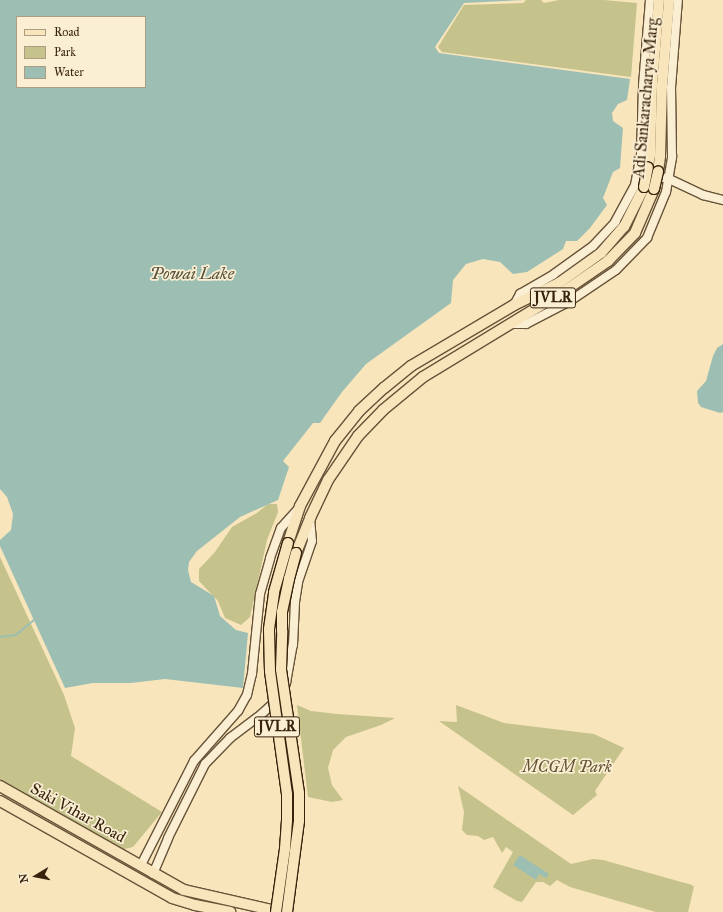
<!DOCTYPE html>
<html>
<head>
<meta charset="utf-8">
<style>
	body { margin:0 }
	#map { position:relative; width:723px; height:912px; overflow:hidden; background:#f8e5bc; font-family:"IM FELL Great Primer",serif }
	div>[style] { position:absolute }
	.green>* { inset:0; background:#c5c28b }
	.water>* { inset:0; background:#9dbfb3 }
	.stream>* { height:2px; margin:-1px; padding:0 1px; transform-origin:1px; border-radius:1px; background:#9dbfb3 }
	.roads { filter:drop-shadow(1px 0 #675338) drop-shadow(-1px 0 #675338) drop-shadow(0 1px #675338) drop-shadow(0 -1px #675338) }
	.minor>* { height:8px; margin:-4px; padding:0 4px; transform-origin:4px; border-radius:4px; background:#faeed3 }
	.major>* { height:10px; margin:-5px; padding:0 5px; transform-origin:5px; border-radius:5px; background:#f8e5bc }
	.bridges { filter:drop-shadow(1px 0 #37220c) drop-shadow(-1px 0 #37220c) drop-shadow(0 1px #37220c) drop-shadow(0 -1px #37220c) }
	.major-bridge>* { height:10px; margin:-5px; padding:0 5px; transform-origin:5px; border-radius:5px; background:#f8e5bc }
	span { translate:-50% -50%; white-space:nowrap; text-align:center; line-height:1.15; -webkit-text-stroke:3.5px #faeed3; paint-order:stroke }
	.shield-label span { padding:1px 3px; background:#faeed3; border:1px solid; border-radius:3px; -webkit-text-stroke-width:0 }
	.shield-label { font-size:15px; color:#37220c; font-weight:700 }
	.street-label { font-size:16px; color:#37220c }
	.park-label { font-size:16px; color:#625232; font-style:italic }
	.water-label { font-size:17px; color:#56513e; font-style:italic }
	.legend { position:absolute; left:16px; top:16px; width:130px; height:72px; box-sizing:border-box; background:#faeed3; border:1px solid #ac9c83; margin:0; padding:5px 7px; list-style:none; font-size:12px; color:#37220c }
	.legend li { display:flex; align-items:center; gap:8px; height:20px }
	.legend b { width:20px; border:1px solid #ac9c83 }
	.north { position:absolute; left:16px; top:856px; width:40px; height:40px; -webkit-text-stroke:3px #faeed3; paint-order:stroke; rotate:260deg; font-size:11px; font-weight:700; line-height:16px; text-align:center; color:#37220c }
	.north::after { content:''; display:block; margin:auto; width:14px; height:18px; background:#37220c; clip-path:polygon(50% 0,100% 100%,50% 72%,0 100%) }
</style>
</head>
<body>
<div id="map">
	<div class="green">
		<div style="clip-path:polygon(526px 0,541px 0,544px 3px,559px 0,604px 0,637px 3px,631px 77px,442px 52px,438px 47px,464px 5px,523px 3px)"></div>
		<div style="clip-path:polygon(268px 504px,277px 504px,278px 512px,267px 540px,250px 617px,241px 625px,225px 618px,218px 601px,199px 581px,199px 569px,215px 552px,232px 527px,257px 513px)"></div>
		<div style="clip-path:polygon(0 557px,64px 695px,75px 728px,71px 756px,162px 812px,133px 847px,112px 852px,0 784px)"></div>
		<div style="clip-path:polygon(297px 705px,311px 711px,337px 714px,395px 718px,381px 725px,346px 737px,333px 750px,328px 768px,332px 785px,343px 800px,332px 802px,308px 797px)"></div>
		<div style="clip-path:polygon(456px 705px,504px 723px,594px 734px,624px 748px,595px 791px,597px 795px,573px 815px,439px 721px,457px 722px)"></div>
		<div style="clip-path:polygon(458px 786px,571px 864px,593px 859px,603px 860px,692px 885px,694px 887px,688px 912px,656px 912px,570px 887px,557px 880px,550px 886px,543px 882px,536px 882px,522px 902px,517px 901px,493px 887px,513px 852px,506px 847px,502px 853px,493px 837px,484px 840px,478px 836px,467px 835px,462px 830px,464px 812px)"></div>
	</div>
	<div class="water">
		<div style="clip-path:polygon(evenodd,0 0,524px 0,464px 3px,435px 47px,439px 53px,630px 79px,627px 100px,618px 104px,612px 113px,613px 121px,623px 128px,620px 168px,613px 172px,603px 198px,607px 205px,590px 228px,577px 241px,566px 241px,563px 249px,527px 272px,513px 274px,500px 262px,483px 259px,466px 264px,453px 280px,451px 303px,366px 364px,342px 392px,320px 423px,313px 423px,283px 461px,289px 467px,278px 500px,240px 517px,197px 551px,189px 562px,188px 570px,191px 582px,214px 596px,220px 616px,236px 630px,248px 633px,243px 688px,165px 679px,131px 683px,93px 683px,65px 688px,0 546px,0 540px,11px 530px,13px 514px,7px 497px,0 489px,0 0,17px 17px,145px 17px,145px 87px,17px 87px,17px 17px)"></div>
		<div style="clip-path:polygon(723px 344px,723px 412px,720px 413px,701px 407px,698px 403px,697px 391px,706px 381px,713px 356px,717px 348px)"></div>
		<div style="clip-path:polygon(520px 855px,549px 874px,546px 878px,539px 874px,536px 880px,513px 865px)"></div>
	</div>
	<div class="stream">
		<div style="left:0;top:637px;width:16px;rotate:-7deg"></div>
		<div style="left:16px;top:635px;width:25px;rotate:-40deg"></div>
	</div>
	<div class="roads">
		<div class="minor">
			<div style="left:641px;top:173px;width:29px;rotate:12deg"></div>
			<div style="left:669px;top:179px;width:38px;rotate:25deg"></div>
			<div style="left:703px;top:195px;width:21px;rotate:14deg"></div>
			<div style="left:514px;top:305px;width:13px;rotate:-61deg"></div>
			<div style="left:520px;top:294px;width:39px;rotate:-30deg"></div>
			<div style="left:554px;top:274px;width:48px;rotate:-35.7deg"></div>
			<div style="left:593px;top:246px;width:33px;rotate:-47deg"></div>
			<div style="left:615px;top:222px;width:42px;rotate:-61.6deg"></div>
			<div style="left:635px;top:185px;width:32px;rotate:-79deg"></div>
			<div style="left:641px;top:154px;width:69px;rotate:-88.3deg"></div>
			<div style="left:643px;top:85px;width:85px;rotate:-85.3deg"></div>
			<div style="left:510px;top:324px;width:16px"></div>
			<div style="left:526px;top:324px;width:50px;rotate:-27.6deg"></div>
			<div style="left:570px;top:301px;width:55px;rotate:-34deg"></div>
			<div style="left:616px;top:270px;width:45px;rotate:-45.9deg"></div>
			<div style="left:647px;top:238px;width:50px;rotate:-67.6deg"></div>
			<div style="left:666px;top:192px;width:36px;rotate:-80deg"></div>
			<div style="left:672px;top:157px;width:69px;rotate:-90.8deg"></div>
			<div style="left:671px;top:88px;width:88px;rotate:-85.5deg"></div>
			<div style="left:141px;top:865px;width:117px;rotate:-63deg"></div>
			<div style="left:194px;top:761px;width:67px;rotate:-48.7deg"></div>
			<div style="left:238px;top:711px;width:18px;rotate:-61deg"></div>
			<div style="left:247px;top:695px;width:22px;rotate:-77deg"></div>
			<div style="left:252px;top:674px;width:80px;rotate:-84.3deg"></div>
			<div style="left:260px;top:594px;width:37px;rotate:-74deg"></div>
			<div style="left:270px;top:558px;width:32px;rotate:-70deg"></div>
			<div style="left:281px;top:528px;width:27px;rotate:-48deg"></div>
			<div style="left:153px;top:874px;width:39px;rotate:-67deg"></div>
			<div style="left:168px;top:838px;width:83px;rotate:-63.4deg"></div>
			<div style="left:205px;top:764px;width:36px;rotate:-46deg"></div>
			<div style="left:230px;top:738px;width:34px;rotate:-37deg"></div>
			<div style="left:257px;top:718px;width:30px;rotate:-42deg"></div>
			<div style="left:279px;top:698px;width:17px;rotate:-65deg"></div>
			<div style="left:286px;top:683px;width:39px;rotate:-80deg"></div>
			<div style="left:293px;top:645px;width:43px;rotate:-87.3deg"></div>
			<div style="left:295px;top:602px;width:20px;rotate:-81deg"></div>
			<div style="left:298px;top:582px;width:43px;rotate:-71.1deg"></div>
			<div style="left:312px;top:541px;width:22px;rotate:-95deg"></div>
		</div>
		<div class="major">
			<div style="left:648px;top:167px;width:12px;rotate:-81deg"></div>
			<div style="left:650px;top:155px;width:70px;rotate:-88.4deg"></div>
			<div style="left:652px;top:85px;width:85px;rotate:-85.3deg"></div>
			<div style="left:658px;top:171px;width:15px;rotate:-82deg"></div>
			<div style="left:660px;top:156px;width:70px;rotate:-88.4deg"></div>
			<div style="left:662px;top:86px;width:86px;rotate:-85.3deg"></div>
			<div style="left:288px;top:543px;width:39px;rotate:-72deg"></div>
			<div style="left:300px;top:506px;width:74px;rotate:-61.7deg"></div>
			<div style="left:335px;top:441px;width:38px;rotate:-51deg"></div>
			<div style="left:359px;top:411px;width:34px;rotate:-43deg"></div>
			<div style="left:384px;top:388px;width:35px;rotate:-39deg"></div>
			<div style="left:411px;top:366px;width:120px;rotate:-30.6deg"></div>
			<div style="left:514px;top:305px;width:50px;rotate:-26.1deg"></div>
			<div style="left:559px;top:283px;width:52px;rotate:-35.5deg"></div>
			<div style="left:601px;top:253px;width:35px;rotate:-49deg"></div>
			<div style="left:624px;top:227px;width:45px;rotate:-63.4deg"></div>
			<div style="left:296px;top:553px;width:38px;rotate:-68deg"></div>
			<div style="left:310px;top:518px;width:42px;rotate:-64.7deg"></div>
			<div style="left:328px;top:480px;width:53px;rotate:-55.7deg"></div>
			<div style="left:358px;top:436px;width:36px;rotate:-46deg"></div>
			<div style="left:383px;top:410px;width:52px;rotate:-39.5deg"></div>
			<div style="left:423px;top:377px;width:164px;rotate:-31.3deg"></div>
			<div style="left:563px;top:292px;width:55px;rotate:-34.6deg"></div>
			<div style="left:608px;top:261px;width:39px;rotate:-46deg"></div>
			<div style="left:635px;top:233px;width:48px;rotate:-66.6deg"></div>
			<div style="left:0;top:786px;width:211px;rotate:29.5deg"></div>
			<div style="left:184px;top:890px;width:99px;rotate:12.8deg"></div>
			<div style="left:0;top:801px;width:197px;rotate:29.4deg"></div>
			<div style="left:172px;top:898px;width:24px;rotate:17deg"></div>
			<div style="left:195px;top:905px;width:36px;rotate:11deg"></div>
		</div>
	</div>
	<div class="bridges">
		<div class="major-bridge">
			<div style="left:644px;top:187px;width:20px;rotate:-79deg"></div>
			<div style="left:654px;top:189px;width:18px;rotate:-77deg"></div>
			<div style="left:276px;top:912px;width:64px;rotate:-81.9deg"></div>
			<div style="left:285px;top:849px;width:29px;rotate:-86deg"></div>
			<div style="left:287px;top:820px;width:26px;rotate:-90deg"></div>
			<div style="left:287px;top:794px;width:124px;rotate:-97.9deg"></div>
			<div style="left:270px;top:671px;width:42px;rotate:-91.4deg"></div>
			<div style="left:269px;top:629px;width:37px;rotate:-82deg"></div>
			<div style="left:274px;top:592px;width:51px;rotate:-74.1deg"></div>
			<div style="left:287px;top:912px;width:92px;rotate:-82.5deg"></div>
			<div style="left:299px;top:821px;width:28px;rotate:-90deg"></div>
			<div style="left:299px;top:793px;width:125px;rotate:-98.3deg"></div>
			<div style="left:281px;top:669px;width:38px;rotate:-88deg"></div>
			<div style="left:282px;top:631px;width:19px;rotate:-90deg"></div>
			<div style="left:282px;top:612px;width:34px;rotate:-78deg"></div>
			<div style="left:289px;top:579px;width:27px;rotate:-75deg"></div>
		</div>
	</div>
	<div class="shield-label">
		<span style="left:553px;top:298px">JVLR</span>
		<span style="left:277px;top:727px">JVLR</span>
	</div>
	<div class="street-label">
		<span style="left:646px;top:98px;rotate:-85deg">Adi Sankaracharya Marg</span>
		<span style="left:78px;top:813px;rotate:29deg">Saki Vihar Road</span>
	</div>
	<div class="park-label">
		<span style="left:567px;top:767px">MCGM Park</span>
	</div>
	<div class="water-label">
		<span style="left:192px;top:274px">Powai Lake</span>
	</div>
	<ul class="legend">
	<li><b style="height:5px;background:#f8e5bc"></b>Road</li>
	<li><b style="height:11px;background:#c5c28b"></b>Park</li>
	<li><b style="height:11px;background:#9dbfb3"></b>Water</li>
	</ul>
	<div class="north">N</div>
</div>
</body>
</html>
